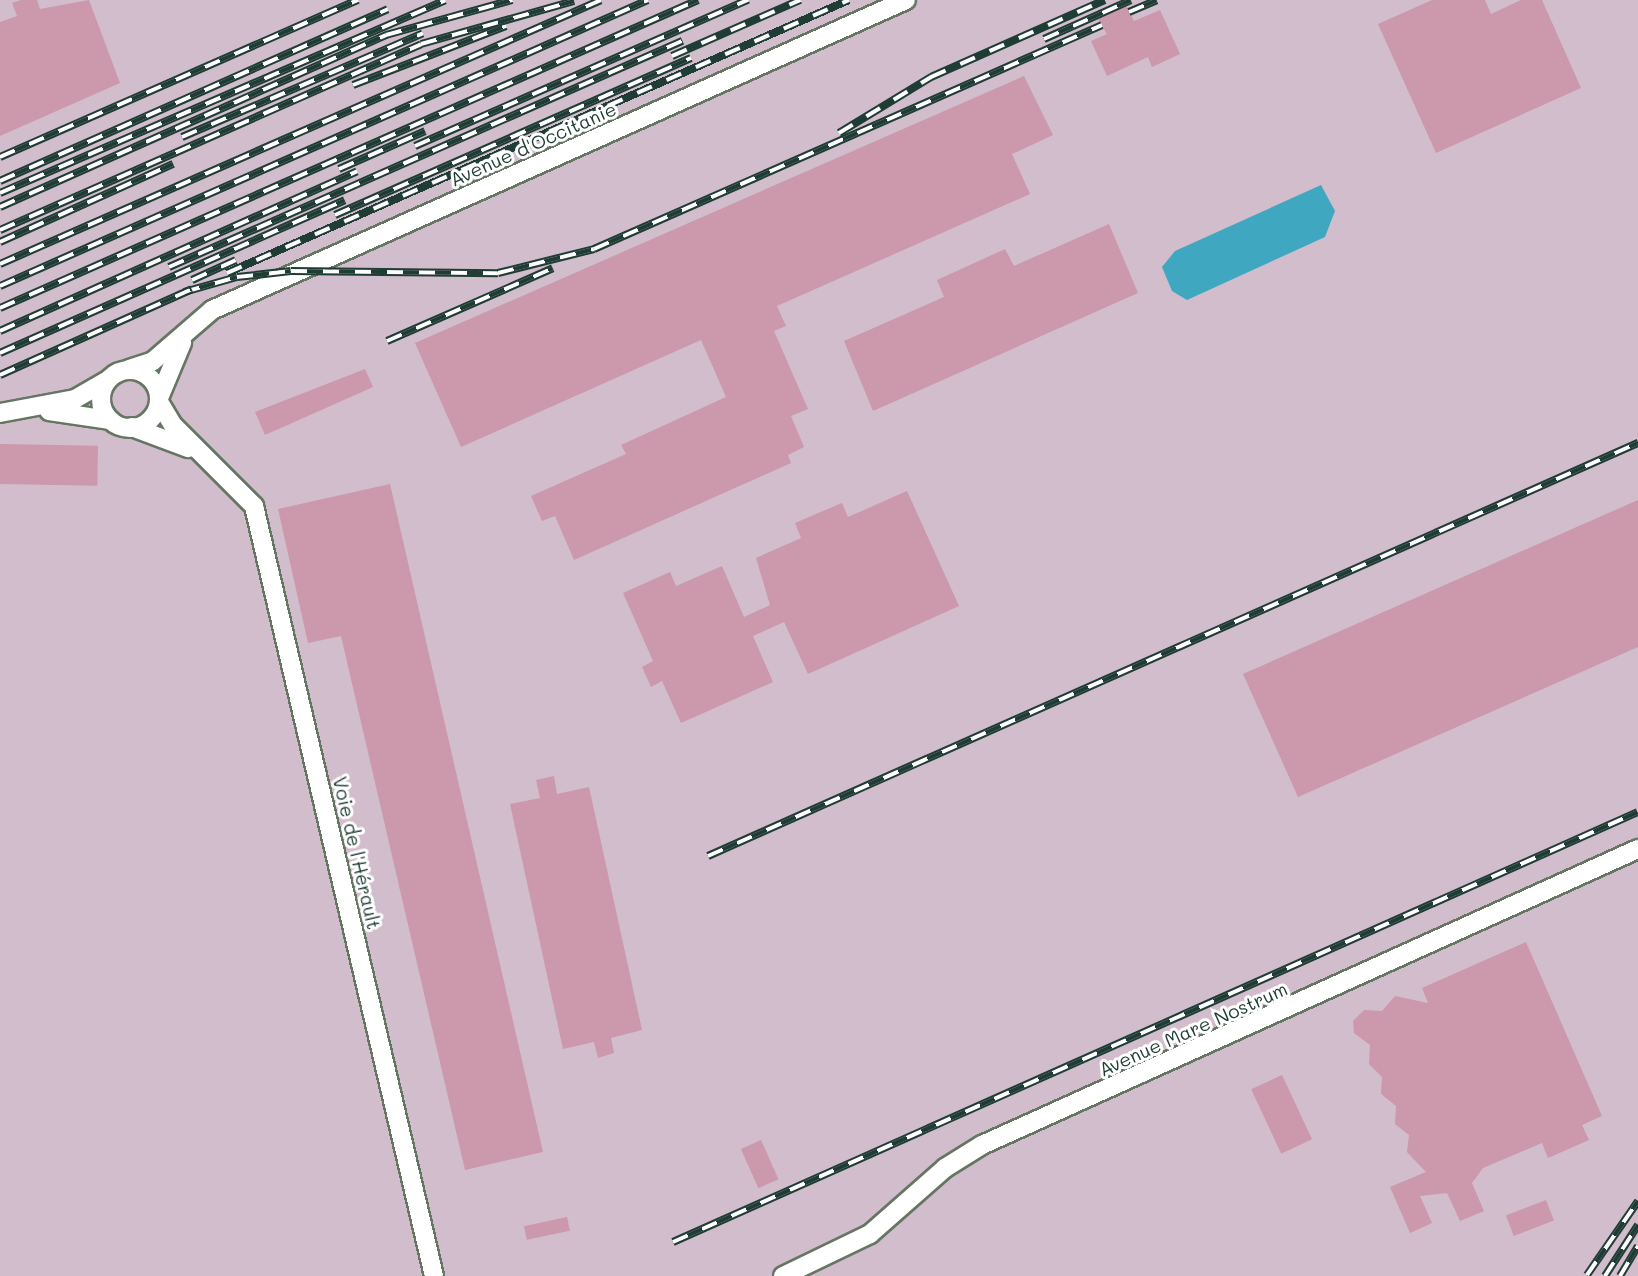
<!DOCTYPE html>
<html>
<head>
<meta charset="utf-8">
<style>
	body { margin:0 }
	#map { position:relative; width:1638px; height:1276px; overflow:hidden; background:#e8e0bb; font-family:Mali,sans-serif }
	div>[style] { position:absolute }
	.industrial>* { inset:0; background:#d1bdcb; transform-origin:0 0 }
	.water>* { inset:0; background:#3fa8c0 }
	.building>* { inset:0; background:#cc98ab; transform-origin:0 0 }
	.roads { filter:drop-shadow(2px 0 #657663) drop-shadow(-2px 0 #657663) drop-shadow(0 2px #657663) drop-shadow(0 -2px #657663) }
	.minor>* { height:18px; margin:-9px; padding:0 9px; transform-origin:9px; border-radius:9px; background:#fff }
	.minor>.ring { margin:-9px; padding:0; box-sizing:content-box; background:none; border:18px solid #fff; border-radius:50% }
	.rail>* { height:8px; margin-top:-4px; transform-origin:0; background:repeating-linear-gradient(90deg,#fff 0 16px,#1f3d34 0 32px); box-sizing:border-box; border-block:2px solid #1f3d34 }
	span { translate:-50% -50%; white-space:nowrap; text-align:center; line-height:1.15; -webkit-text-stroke:6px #fff; paint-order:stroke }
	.street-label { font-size:19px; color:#1f3d34 }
</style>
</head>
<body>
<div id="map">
	<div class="industrial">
		<div style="left:0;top:0;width:1638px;height:1276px"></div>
	</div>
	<div class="water">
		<div style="clip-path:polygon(1321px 185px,1335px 211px,1325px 237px,1187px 300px,1172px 291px,1162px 267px,1175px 251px)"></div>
	</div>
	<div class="building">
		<div style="clip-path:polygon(21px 0,37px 0,40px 9px,89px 0,120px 83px,0 136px,0 22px,17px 16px,12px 3px)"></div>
		<div style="clip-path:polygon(1432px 0,1485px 0,1491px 14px,1521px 0,1542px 0,1581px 88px,1436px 153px,1378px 24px)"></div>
		<div style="clip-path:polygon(1126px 5px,1134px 21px,1160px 10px,1180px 54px,1152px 67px,1148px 57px,1107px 76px,1091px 41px,1107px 34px,1098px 19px)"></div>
		<div style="clip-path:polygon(1024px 76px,1053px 135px,1012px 154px,1030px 194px,777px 306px,786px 326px,774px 331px,808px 409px,791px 416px,804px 447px,788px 455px,791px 463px,574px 560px,555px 516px,542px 521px,531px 496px,626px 454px,621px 445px,726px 397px,701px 340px,461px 447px,415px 343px)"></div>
		<div style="clip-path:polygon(1109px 224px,1138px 293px,873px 411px,844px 341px,944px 297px,937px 280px,1005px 249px,1014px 266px)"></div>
		<div style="clip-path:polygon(365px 369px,373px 387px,265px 435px,255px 412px)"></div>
		<div style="left:0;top:444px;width:98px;height:40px;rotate:1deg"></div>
		<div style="clip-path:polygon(390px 484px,543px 1152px,465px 1170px,341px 636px,308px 643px,278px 509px)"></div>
		<div style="clip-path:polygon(907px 491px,959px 606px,808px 674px,784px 622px,753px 636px,773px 682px,681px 723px,662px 681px,651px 687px,642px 667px,653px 661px,623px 593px,670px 572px,676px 586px,722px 566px,744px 617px,770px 605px,756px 558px,801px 538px,795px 523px,842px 503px,848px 517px)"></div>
		<div style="clip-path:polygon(1638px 500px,1638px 647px,1298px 797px,1243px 674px)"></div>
		<div style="clip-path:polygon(554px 776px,557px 794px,589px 787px,642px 1030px,611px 1038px,614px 1053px,598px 1058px,594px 1042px,563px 1049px,510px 804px,540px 798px,536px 780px)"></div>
		<div style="clip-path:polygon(1526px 942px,1602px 1116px,1582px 1125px,1589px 1140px,1548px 1158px,1542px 1143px,1483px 1168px,1472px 1183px,1484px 1211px,1460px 1221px,1447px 1193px,1420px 1196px,1432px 1223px,1410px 1233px,1390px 1187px,1426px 1172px,1407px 1152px,1409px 1135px,1395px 1124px,1396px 1106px,1381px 1094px,1382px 1077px,1369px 1064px,1370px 1045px,1354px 1033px,1353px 1021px,1364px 1010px,1382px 1011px,1395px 996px,1428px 1003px,1422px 988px)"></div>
		<div style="left:1282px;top:1075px;width:71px;height:34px;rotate:65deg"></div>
		<div style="left:761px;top:1140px;width:43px;height:22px;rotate:66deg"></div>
		<div style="left:1546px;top:1200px;width:22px;height:43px;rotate:69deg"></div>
		<div style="left:567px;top:1217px;width:14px;height:44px;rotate:78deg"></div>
	</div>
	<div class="roads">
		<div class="minor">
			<div style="left:129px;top:369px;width:25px;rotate:-18deg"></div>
			<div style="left:153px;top:361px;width:78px;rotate:-40.8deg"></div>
			<div style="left:212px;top:310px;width:760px;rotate:-24.07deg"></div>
			<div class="ring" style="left:101px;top:370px;width:40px;height:40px"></div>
			<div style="left:159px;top:398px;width:60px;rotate:-67.3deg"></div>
			<div style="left:159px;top:402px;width:27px;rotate:59deg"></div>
			<div style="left:173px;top:425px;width:115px;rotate:45deg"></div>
			<div style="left:254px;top:506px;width:791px;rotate:76.84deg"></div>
			<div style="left:49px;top:411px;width:62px;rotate:8.4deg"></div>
			<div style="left:0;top:413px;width:76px;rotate:-10.6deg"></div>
			<div style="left:75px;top:399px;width:36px;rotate:-30deg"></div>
			<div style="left:132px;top:427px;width:60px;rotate:20.6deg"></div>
			<div style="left:783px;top:1276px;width:97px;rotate:-25.8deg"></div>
			<div style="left:870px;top:1234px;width:100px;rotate:-41.3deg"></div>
			<div style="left:945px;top:1168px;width:44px;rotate:-31.9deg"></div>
			<div style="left:982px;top:1145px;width:720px;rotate:-24.29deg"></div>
		</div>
	</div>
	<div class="rail">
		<div style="left:1129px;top:12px;width:30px;rotate:-23deg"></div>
		<div style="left:1044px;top:39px;width:95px;rotate:-24.1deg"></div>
		<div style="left:672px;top:56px;width:140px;rotate:-23.6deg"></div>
		<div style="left:353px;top:85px;width:164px;rotate:-21.1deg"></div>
		<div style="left:839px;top:133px;width:108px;rotate:-31.3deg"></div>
		<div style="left:931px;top:77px;width:190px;rotate:-23.9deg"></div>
		<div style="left:182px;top:137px;width:262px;rotate:-23.3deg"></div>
		<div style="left:415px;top:146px;width:364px;rotate:-23.7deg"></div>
		<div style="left:0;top:157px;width:391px;rotate:-23.7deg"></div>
		<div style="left:339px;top:169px;width:94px;rotate:-23.8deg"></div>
		<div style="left:0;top:181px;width:424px;rotate:-23.9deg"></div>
		<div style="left:0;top:193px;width:485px;rotate:-23.4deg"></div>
		<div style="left:0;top:207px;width:423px;rotate:-24deg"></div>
		<div style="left:386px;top:35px;width:131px;rotate:-15.5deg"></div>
		<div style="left:335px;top:215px;width:389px;rotate:-23.8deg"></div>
		<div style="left:0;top:230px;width:460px;rotate:-23.8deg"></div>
		<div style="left:421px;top:44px;width:159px;rotate:-15.7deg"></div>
		<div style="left:0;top:242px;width:190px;rotate:-24.3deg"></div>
		<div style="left:0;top:264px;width:656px;rotate:-23.71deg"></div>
		<div style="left:169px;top:267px;width:561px;rotate:-23.78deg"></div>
		<div style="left:227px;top:273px;width:679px;rotate:-23.7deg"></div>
		<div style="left:192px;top:280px;width:48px;rotate:-24.4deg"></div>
		<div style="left:0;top:286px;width:708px;rotate:-23.81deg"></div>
		<div style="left:184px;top:292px;width:55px;rotate:-15.8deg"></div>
		<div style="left:237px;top:277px;width:54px;rotate:-6.3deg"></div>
		<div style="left:291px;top:271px;width:207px;rotate:0.6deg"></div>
		<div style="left:498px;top:273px;width:99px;rotate:-14deg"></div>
		<div style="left:594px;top:249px;width:555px;rotate:-23.79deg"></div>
		<div style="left:0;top:308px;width:763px;rotate:-23.81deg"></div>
		<div style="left:0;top:331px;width:391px;rotate:-24.1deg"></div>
		<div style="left:387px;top:341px;width:181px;rotate:-23.7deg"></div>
		<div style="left:0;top:353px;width:377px;rotate:-23.9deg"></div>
		<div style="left:0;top:375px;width:210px;rotate:-24.1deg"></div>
		<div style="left:708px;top:856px;width:1018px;rotate:-23.95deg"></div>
		<div style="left:673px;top:1242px;width:1056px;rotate:-24.02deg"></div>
		<div style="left:1587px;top:1275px;width:90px;rotate:-55.4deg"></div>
		<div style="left:1605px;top:1276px;width:61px;rotate:-57.1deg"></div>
		<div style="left:1620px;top:1276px;width:35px;rotate:-59deg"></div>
	</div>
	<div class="street-label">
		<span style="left:533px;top:144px;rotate:-24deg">Avenue d'Occitanie</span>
		<span style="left:357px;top:853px;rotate:77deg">Voie de l'Hérault</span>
		<span style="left:1193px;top:1029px;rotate:-24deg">Avenue Mare Nostrum</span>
	</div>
</div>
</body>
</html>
